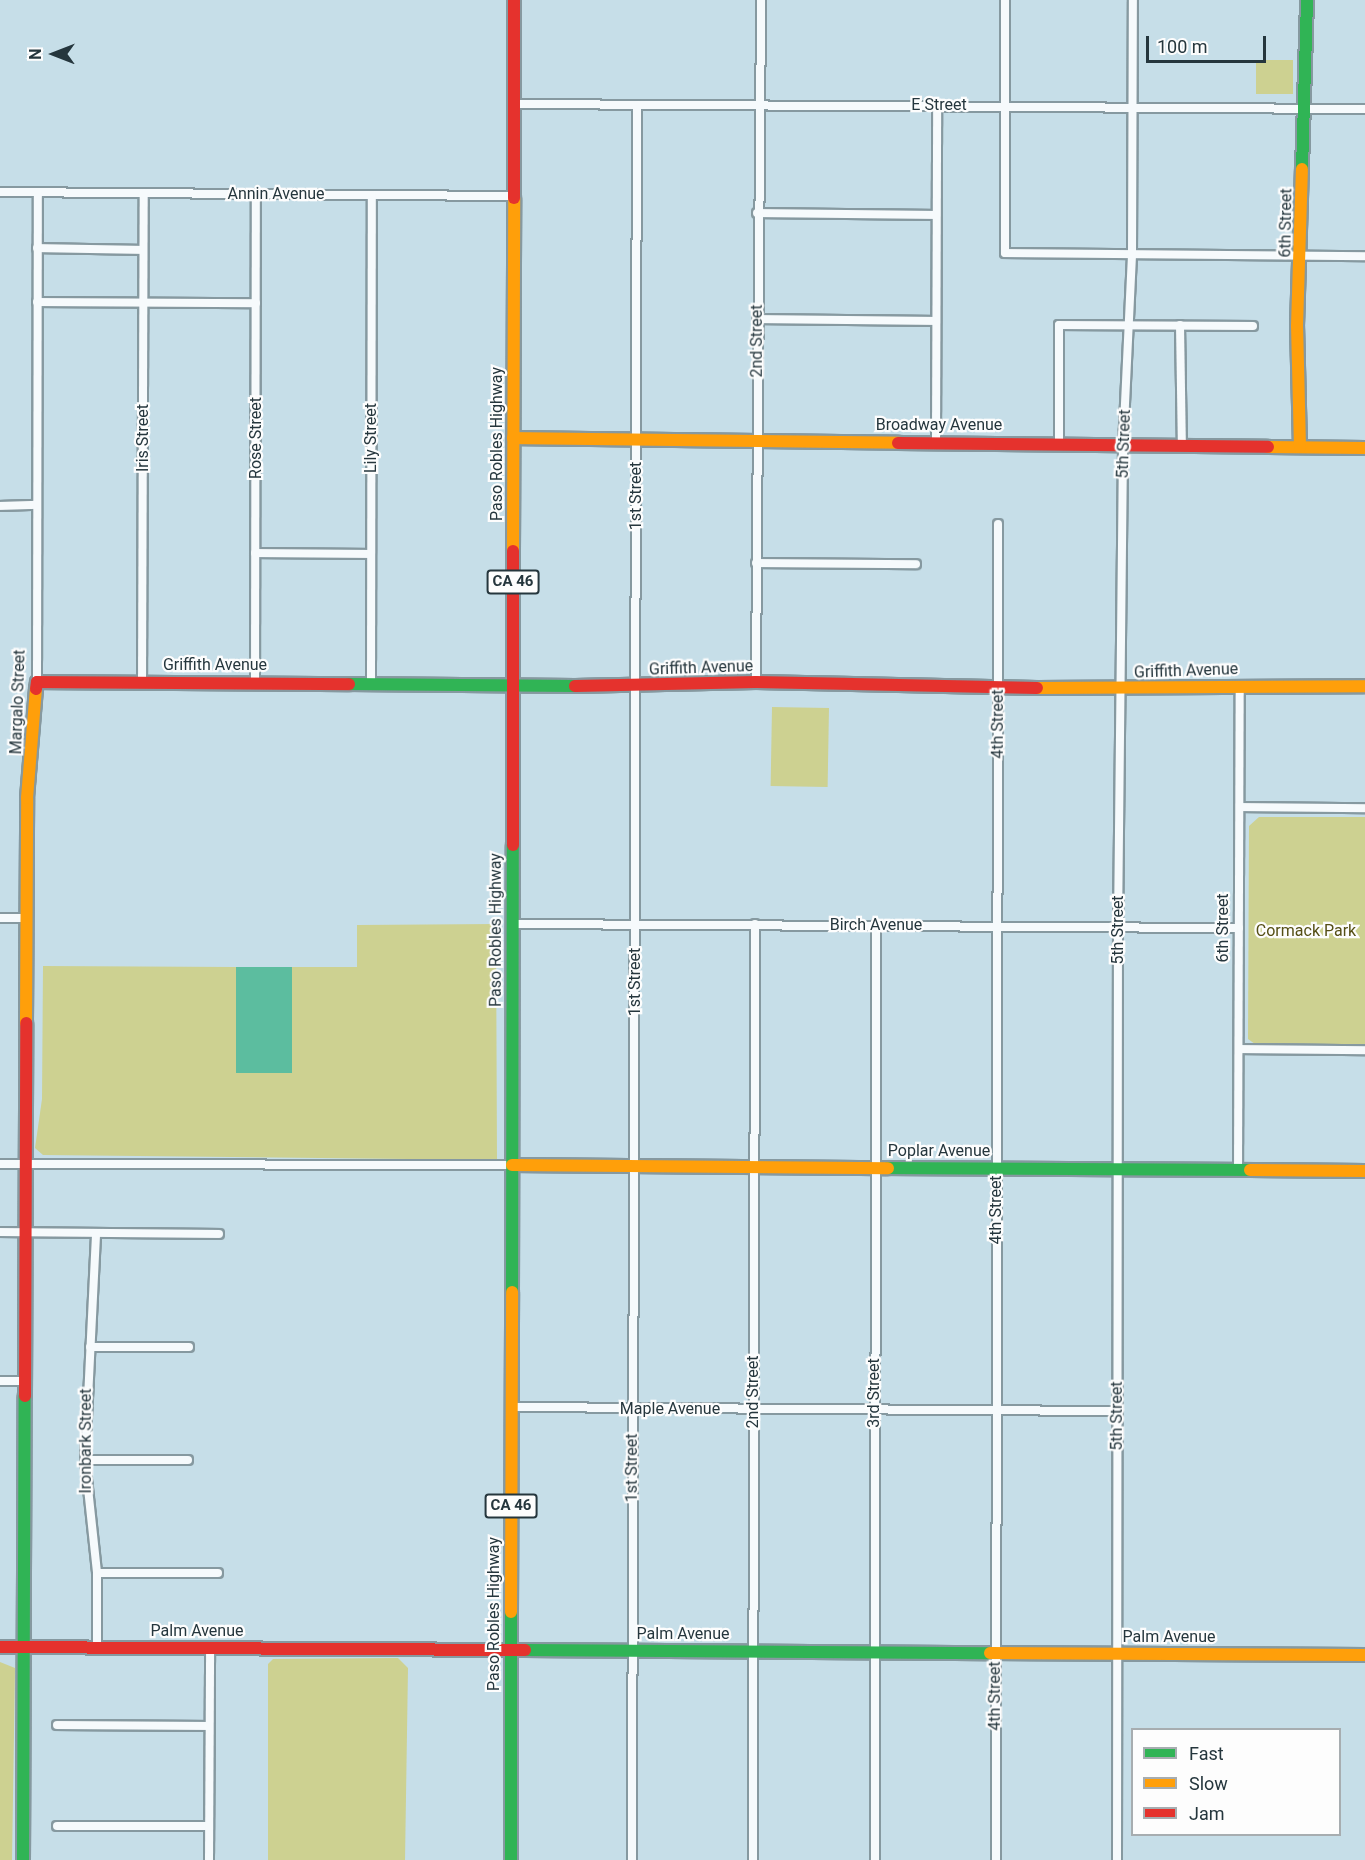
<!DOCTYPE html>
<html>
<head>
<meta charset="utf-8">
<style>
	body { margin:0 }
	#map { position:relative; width:1365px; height:1860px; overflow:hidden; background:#c6dee8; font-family:Roboto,sans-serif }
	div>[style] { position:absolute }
	.green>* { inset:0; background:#cdd191; transform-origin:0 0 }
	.water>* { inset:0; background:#5cbd9f; transform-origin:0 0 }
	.roads { filter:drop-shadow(2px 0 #8699a0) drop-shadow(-2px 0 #8699a0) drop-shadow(0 2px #8699a0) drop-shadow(0 -2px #8699a0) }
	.street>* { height:8px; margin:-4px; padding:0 4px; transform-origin:4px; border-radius:4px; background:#f6fafc }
	.fast>* { height:12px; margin:-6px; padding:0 6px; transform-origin:6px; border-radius:6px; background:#30b455 }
	.slow>* { height:12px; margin:-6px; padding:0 6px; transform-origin:6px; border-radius:6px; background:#ff9f0a }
	.jam>* { height:12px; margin:-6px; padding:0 6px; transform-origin:6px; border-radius:6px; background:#e5322d }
	span { translate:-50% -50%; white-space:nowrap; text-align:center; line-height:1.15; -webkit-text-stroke:4.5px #fdfdfd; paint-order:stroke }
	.shield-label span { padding:2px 4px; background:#fdfdfd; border:2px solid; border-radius:4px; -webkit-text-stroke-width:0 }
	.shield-label { font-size:15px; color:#25363d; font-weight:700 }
	.street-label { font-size:16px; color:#25363d }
	.park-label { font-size:16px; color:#554f15 }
	.legend { position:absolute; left:1131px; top:1728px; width:210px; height:108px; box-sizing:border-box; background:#fdfdfd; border:2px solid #a7adb0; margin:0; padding:8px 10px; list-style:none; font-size:18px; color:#25363d }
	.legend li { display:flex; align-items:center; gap:12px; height:30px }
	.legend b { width:30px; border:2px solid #a7adb0 }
	.north { position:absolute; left:24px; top:24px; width:60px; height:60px; -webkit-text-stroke:4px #fdfdfd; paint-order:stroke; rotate:270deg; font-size:16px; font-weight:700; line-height:24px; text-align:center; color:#25363d }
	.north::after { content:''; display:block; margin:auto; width:21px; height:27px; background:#25363d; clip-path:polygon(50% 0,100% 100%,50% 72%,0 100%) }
	.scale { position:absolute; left:1146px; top:36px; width:120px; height:27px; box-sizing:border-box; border:3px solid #25363d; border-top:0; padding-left:8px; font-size:18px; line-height:21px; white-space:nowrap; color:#25363d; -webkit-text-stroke:4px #fdfdfd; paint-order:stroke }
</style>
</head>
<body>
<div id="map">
	<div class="green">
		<div style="left:1256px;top:60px;width:37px;height:34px"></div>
		<div style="left:772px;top:707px;width:57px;height:79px;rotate:1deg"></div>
		<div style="clip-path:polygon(1259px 817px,1365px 817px,1365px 1045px,1255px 1044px,1248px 1039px,1249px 826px)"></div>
		<div style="clip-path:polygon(496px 924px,497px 1160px,43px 1155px,35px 1148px,42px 1099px,43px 966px,236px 967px,236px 1073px,292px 1073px,292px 967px,357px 967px,357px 925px)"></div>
		<div style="clip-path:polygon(398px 1658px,408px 1668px,405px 1860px,268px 1860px,268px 1664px,273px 1659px)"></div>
		<div style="clip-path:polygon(0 1662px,15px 1668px,12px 1860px,0 1860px)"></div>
	</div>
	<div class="water">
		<div style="left:236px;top:967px;width:56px;height:106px"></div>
	</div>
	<div class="roads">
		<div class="street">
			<div style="left:1005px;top:0;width:253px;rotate:90deg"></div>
			<div style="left:1005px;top:253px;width:360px;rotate:0.5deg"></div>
			<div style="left:514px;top:104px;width:851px;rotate:0.34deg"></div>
			<div style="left:0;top:192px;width:514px;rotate:0.45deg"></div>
			<div style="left:757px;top:213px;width:179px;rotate:0.6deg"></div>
			<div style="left:37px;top:248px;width:106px;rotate:1.1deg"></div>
			<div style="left:37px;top:302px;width:219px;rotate:0.3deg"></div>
			<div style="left:757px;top:319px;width:179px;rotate:0.6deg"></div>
			<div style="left:1180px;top:325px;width:121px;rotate:89.1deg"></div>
			<div style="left:936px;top:441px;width:336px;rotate:-89.8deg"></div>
			<div style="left:1059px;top:442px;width:117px;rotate:-90deg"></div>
			<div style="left:1059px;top:325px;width:194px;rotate:0.3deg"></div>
			<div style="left:0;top:506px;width:35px;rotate:-2deg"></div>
			<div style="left:255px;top:553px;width:116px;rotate:0.5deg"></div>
			<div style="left:756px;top:563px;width:160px;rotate:0.4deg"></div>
			<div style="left:37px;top:682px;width:489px;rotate:-89.9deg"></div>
			<div style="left:142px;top:682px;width:489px;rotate:-89.8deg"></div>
			<div style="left:255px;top:682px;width:488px;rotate:-89.9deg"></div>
			<div style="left:371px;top:682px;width:487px;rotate:-89.9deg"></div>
			<div style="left:756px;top:682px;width:682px;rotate:-89.58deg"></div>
			<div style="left:1240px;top:807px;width:125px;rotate:0.5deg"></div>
			<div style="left:0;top:918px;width:27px"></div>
			<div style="left:512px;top:924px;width:727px;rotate:0.32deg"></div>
			<div style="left:1239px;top:1049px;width:126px;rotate:0.5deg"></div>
			<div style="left:0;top:1164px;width:512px;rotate:0.11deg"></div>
			<div style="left:1238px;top:1170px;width:484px;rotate:-89.8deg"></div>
			<div style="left:0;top:1232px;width:219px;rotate:0.5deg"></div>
			<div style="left:96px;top:1235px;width:225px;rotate:92.8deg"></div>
			<div style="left:85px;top:1460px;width:114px;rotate:83.9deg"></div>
			<div style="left:97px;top:1573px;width:74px;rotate:90deg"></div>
			<div style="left:90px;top:1347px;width:99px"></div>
			<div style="left:0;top:1381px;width:25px"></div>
			<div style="left:511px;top:1407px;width:606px;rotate:0.38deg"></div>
			<div style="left:85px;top:1460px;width:103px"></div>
			<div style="left:97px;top:1573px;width:121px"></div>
			<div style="left:57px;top:1725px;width:152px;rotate:0.4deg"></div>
			<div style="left:57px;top:1826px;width:152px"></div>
			<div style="left:209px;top:1860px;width:212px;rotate:-89.7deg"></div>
			<div style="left:632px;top:1860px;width:1755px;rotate:-89.84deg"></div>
			<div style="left:753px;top:1860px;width:936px;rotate:-89.88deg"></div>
			<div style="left:875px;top:1860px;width:935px;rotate:-89.94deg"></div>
			<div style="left:996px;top:1860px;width:1336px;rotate:-89.91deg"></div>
			<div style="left:1117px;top:1860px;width:933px;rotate:-89.94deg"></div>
			<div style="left:1118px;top:927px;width:481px;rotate:-89.4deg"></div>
			<div style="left:1123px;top:446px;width:192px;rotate:-87.3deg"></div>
			<div style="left:1132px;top:254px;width:254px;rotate:-89.8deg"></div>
		</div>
		<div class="fast">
			<div style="left:1302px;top:169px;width:169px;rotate:-88.3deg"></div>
			<div style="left:349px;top:684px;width:226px;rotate:0.5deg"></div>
			<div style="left:888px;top:1168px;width:362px;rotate:0.3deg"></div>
			<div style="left:512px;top:1292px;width:447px;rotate:-89.9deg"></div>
			<div style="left:525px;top:1650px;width:465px;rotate:0.4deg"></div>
			<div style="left:23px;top:1860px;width:464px;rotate:-89.8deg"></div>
			<div style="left:511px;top:1860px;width:248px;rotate:-90deg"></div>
		</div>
		<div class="slow">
			<div style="left:513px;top:438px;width:385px;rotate:0.7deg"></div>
			<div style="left:1268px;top:447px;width:97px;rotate:0.6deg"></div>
			<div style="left:1300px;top:447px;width:121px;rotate:-91.4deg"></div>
			<div style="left:1297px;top:326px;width:157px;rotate:-88.2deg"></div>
			<div style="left:513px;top:551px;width:353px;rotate:-89.8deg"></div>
			<div style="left:1037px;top:688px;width:328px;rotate:-0.3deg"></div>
			<div style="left:26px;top:1023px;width:225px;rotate:-89.7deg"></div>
			<div style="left:27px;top:798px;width:109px;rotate:-85.3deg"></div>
			<div style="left:512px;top:1165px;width:376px;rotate:0.5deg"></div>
			<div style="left:1250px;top:1170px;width:115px;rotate:0.5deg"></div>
			<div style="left:511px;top:1612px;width:320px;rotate:-89.8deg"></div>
			<div style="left:990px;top:1653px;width:375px;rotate:0.3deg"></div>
		</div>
		<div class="jam">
			<div style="left:514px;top:198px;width:198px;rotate:-90deg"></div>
			<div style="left:898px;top:443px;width:370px;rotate:0.6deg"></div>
			<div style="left:575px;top:686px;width:181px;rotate:-1.3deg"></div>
			<div style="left:756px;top:682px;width:281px;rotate:1.2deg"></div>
			<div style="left:36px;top:689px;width:7px;rotate:-82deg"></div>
			<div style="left:37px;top:682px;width:312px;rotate:0.4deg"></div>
			<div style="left:513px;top:845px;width:294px;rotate:-90deg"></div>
			<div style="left:25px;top:1396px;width:373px;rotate:-89.8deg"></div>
			<div style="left:0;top:1647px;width:525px;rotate:0.33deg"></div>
		</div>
	</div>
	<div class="shield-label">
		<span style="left:513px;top:582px">CA 46</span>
		<span style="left:511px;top:1506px">CA 46</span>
	</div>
	<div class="street-label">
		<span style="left:939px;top:105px">E Street</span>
		<span style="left:276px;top:194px">Annin Avenue</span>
		<span style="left:1286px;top:223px;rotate:-89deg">6th Street</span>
		<span style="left:757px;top:341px;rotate:-90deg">2nd Street</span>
		<span style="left:939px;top:425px">Broadway Avenue</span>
		<span style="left:143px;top:438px;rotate:-90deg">Iris Street</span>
		<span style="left:256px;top:438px;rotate:-90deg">Rose Street</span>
		<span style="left:371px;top:438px;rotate:-90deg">Lily Street</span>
		<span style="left:497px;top:444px;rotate:-90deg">Paso Robles Highway</span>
		<span style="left:1124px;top:444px;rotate:-88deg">5th Street</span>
		<span style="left:636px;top:496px;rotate:-90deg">1st Street</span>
		<span style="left:215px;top:665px">Griffith Avenue</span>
		<span style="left:701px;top:668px;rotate:-2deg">Griffith Avenue</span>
		<span style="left:1186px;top:671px;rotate:-2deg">Griffith Avenue</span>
		<span style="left:18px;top:702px;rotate:-88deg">Margalo Street</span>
		<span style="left:998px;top:724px;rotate:-90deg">4th Street</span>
		<span style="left:876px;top:925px">Birch Avenue</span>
		<span style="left:1223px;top:928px;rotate:-90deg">6th Street</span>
		<span style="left:496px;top:930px;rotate:-90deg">Paso Robles Highway</span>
		<span style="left:1118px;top:930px;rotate:-90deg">5th Street</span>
		<span style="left:635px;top:982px;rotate:-90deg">1st Street</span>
		<span style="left:939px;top:1151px">Poplar Avenue</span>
		<span style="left:996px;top:1210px;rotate:-90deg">4th Street</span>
		<span style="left:753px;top:1392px;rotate:-90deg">2nd Street</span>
		<span style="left:874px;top:1393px;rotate:-90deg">3rd Street</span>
		<span style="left:670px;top:1409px">Maple Avenue</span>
		<span style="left:1117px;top:1416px;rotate:-90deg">5th Street</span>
		<span style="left:86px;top:1441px;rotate:-90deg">Ironbark Street</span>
		<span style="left:632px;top:1468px;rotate:-90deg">1st Street</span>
		<span style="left:494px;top:1614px;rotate:-90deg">Paso Robles Highway</span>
		<span style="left:197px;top:1631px">Palm Avenue</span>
		<span style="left:683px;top:1634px">Palm Avenue</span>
		<span style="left:1169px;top:1637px">Palm Avenue</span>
		<span style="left:995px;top:1696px;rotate:-90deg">4th Street</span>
	</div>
	<div class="park-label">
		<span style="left:1306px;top:931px">Cormack Park</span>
	</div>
	<ul class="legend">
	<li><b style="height:8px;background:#30b455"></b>Fast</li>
	<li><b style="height:8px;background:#ff9f0a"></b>Slow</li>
	<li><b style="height:8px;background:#e5322d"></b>Jam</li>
	</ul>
	<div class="north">N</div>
	<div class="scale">100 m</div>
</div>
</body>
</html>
